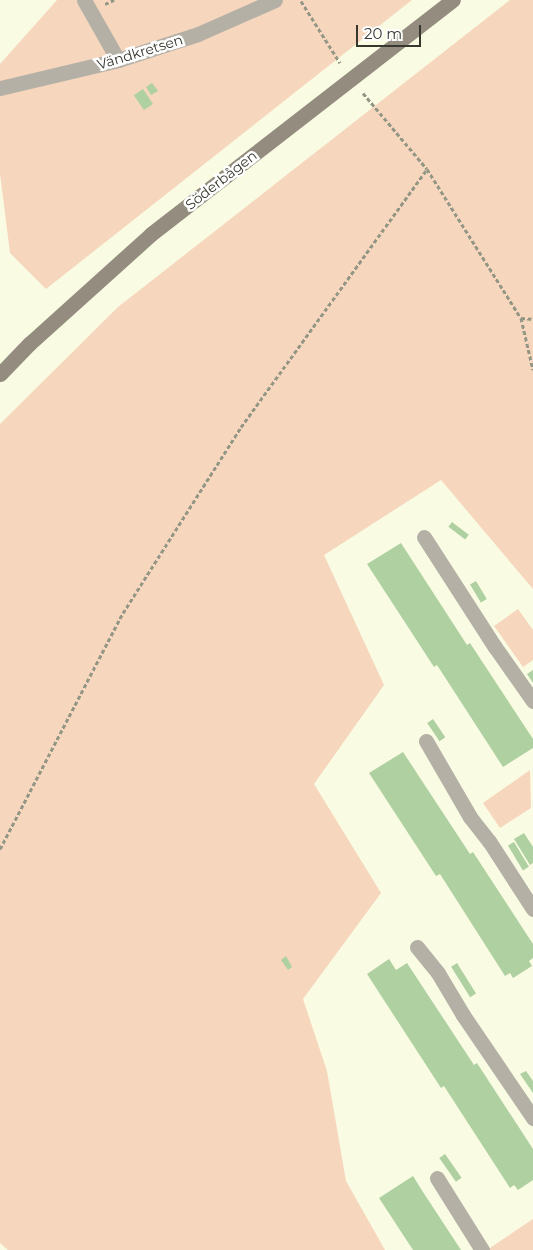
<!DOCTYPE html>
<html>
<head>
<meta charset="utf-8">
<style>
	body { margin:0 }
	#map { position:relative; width:533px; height:1250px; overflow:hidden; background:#f9fce3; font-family:Montserrat,sans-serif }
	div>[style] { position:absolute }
	.green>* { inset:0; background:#f6d6bd }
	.building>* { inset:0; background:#afd0a1; transform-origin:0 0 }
	.path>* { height:3px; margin-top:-1.5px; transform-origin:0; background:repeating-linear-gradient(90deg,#949685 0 4px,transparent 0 6.5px) }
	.street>* { height:15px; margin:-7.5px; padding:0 7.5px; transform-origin:7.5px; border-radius:7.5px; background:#b4b0a6 }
	.secondary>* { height:15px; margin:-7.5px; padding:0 7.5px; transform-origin:7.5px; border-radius:7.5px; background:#938c7f }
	span { translate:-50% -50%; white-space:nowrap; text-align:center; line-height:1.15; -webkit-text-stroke:5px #fff; paint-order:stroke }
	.street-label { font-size:14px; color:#37372e }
	.scale { position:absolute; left:356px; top:25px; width:65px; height:22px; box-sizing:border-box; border:2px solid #37372e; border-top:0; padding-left:6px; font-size:15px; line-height:18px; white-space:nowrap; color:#37372e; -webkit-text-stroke:4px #fff; paint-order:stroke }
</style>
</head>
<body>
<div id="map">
	<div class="green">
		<div style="clip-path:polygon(57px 0,412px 0,46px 289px,10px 253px,0 174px,0 64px)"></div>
		<div style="clip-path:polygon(510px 0,533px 0,533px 589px,441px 480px,324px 555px,384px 685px,314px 784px,381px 893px,303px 999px,327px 1071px,346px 1181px,385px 1250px,8px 1250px,0 1243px,0 424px,118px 307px)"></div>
		<div style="clip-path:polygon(518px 609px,533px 630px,533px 660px,523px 667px,494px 626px)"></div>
		<div style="clip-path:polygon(530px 770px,531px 808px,500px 828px,483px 803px)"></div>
		<div style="clip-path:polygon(533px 1219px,533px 1250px,487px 1250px)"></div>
	</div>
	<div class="building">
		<div style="clip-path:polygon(152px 83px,158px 91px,151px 95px,146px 87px)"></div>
		<div style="left:143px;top:89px;width:18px;height:11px;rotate:56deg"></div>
		<div style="left:452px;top:522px;width:21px;height:6px;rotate:37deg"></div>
		<div style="clip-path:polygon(401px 543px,467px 645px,470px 643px,533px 739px,533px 748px,503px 767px,437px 665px,434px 667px,367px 564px)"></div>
		<div style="left:476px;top:581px;width:21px;height:7px;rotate:59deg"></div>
		<div style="clip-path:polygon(533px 670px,533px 683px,527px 674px)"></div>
		<div style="left:433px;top:719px;width:22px;height:7px;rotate:56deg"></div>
		<div style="clip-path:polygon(403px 752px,470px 854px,473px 852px,533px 944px,533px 958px,529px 961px,532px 966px,513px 978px,510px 973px,505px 976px,440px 874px,436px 876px,369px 773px)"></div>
		<div style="clip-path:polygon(524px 833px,533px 847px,533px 863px,530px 865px,514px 839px)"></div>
		<div style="left:514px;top:842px;width:29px;height:7px;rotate:59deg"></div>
		<div style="clip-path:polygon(286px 956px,292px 967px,288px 970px,281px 960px)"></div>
		<div style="clip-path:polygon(389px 959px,396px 970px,407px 963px,474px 1065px,477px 1063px,533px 1149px,533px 1180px,518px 1190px,514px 1185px,510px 1188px,444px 1086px,441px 1088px,367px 974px)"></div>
		<div style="left:457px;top:963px;width:36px;height:7px;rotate:58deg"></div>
		<div style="clip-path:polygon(526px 1071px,533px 1081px,533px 1093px,520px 1074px)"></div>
		<div style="left:445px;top:1154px;width:29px;height:7px;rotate:55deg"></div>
		<div style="clip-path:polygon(413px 1176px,423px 1192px,461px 1250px,413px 1250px,379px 1198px)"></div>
	</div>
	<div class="path">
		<div style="left:301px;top:1px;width:73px;rotate:57.8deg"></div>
		<div style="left:105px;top:4px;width:10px;rotate:-24deg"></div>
		<div style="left:363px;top:93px;width:99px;rotate:49.9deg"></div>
		<div style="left:427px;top:169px;width:176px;rotate:57.8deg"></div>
		<div style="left:521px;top:318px;width:53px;rotate:77deg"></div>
		<div style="left:521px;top:318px;width:12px;rotate:5deg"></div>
		<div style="left:0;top:849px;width:266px;rotate:-62.5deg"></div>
		<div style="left:123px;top:613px;width:220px;rotate:-57.6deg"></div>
		<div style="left:241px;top:427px;width:318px;rotate:-54.2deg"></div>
	</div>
	<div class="street">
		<div style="left:84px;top:0;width:69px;rotate:60.5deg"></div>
		<div style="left:0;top:88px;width:121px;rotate:-13.3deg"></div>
		<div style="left:118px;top:60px;width:84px;rotate:-18deg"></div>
		<div style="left:198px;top:34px;width:84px;rotate:-23.8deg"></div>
		<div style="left:424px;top:537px;width:131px;rotate:57.2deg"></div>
		<div style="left:495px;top:647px;width:66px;rotate:54.9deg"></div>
		<div style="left:426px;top:741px;width:88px;rotate:59.9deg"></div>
		<div style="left:470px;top:817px;width:31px;rotate:52deg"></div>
		<div style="left:489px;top:841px;width:81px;rotate:57.1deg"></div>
		<div style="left:417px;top:947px;width:33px;rotate:51deg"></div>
		<div style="left:438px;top:973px;width:49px;rotate:59.2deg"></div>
		<div style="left:463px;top:1015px;width:125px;rotate:55.8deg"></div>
		<div style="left:437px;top:1178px;width:85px;rotate:58deg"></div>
	</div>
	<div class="secondary">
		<div style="left:0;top:374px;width:42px;rotate:-46deg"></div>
		<div style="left:29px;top:344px;width:164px;rotate:-42deg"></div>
		<div style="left:151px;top:234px;width:382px;rotate:-37.8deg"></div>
	</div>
	<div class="street-label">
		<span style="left:140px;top:52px;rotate:-17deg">Vändkretsen</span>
		<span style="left:221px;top:180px;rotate:-38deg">Söderbågen</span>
	</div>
	<div class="scale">20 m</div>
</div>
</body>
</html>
